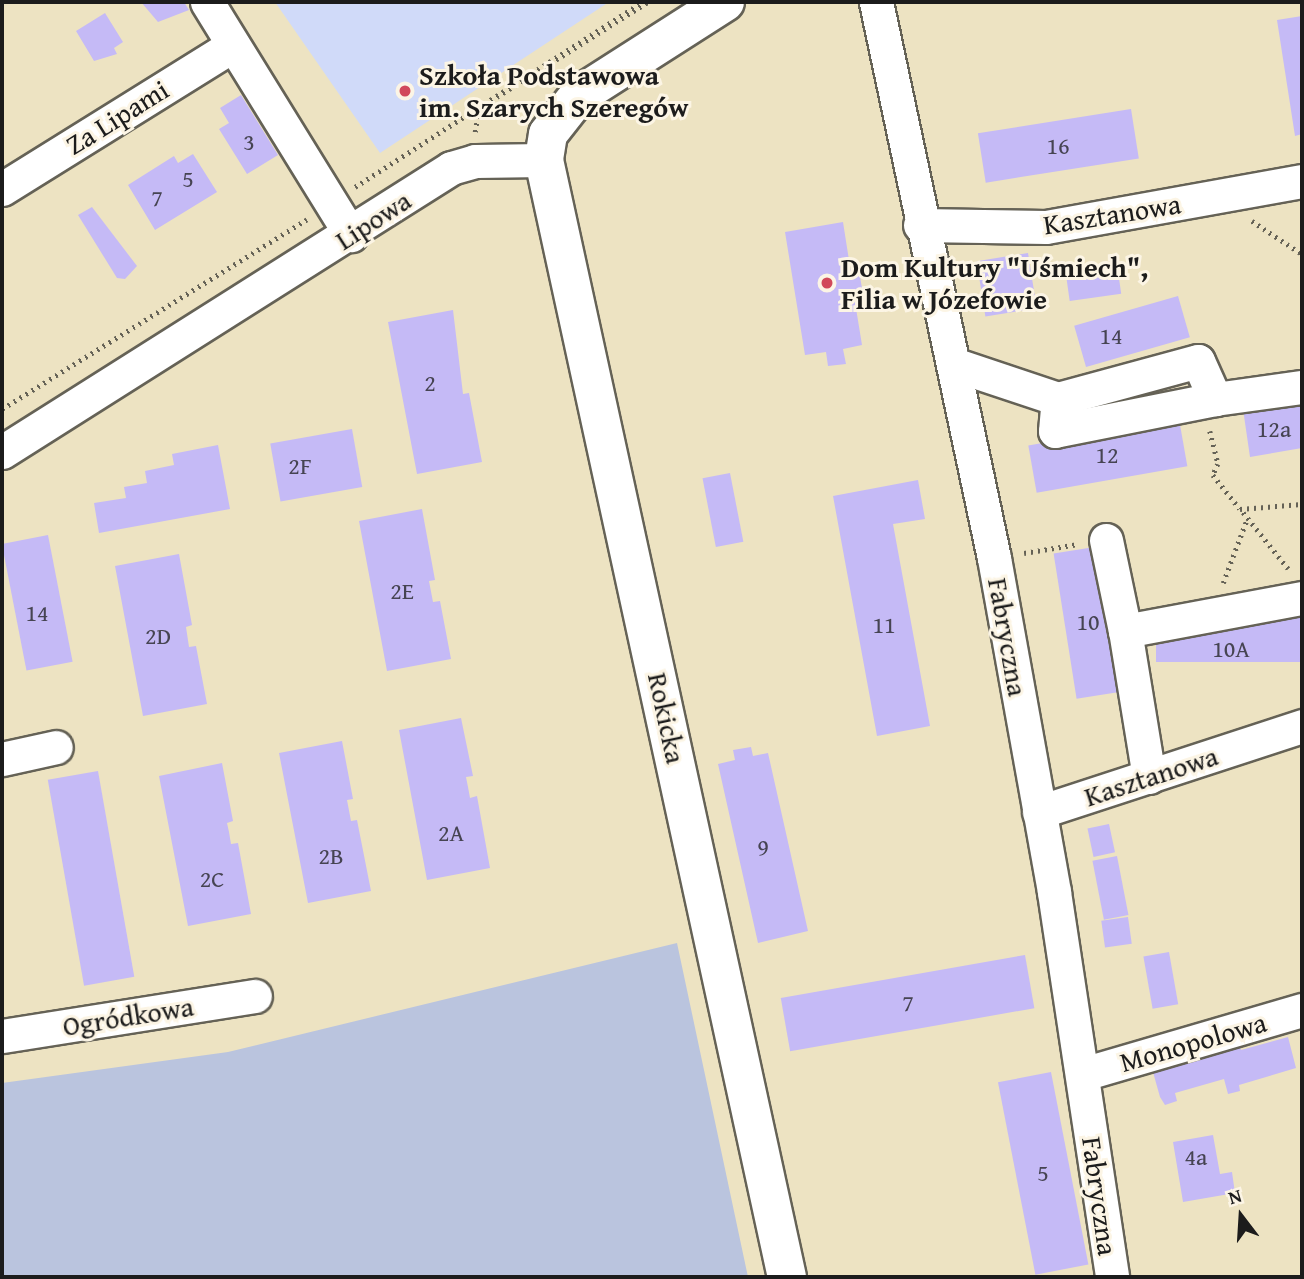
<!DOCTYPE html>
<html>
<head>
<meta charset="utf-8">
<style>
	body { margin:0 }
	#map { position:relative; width:1304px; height:1279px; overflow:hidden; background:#ede3c2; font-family:"Gentium Book Plus",serif }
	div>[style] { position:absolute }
	.built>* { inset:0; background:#d0daf9 }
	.industrial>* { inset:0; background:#bac4de }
	.building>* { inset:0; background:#c5baf6; transform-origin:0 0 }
	.path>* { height:4.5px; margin-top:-2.25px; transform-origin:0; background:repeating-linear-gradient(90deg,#656256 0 2px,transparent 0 7px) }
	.roads { filter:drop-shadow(2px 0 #656256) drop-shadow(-2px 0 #656256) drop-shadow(0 2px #656256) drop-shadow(0 -2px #656256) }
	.minor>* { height:33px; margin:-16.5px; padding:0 16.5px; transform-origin:16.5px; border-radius:16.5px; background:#fff }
	.major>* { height:38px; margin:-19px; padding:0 19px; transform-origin:19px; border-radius:19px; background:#fff }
	.dots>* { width:19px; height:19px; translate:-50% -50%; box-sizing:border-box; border:4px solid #fcf5e5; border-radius:50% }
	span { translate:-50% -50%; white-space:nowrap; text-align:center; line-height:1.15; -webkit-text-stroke:6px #fcf5e5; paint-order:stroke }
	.number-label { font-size:24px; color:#464452 }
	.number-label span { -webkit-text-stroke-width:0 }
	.poi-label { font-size:28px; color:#1c1c1c; font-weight:700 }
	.left { translate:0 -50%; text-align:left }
	.street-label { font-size:28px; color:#1c1c1c }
	.frame { position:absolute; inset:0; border:4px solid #1c1c1c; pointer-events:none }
	.north { position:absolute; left:1206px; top:1181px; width:70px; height:70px; -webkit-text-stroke:5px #fcf5e5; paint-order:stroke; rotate:343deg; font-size:19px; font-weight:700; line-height:28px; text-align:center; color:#1c1c1c }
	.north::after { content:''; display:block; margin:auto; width:24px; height:32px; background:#1c1c1c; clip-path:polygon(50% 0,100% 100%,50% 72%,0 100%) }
</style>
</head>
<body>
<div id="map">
	<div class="built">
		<div style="clip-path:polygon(275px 2px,609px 2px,380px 153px)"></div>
	</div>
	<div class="industrial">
		<div style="clip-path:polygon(677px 943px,748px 1277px,2px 1277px,2px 1083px,228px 1052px)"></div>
	</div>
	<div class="building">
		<div style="clip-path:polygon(141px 2px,184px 2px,189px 10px,158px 22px)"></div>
		<div style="clip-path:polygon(105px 13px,123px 42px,114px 48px,117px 54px,94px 61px,76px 31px)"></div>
		<div style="clip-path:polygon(1302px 16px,1302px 134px,1295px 136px,1277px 20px)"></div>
		<div style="clip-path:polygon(241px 95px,278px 155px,247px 174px,219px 129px,229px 123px,220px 108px)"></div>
		<div style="left:1131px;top:109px;width:50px;height:155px;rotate:81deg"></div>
		<div style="clip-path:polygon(193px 154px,217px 192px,155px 230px,128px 185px,174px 156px,178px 163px)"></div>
		<div style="clip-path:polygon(92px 207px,137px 266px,125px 279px,117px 278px,78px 215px)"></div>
		<div style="clip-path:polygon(843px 222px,851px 273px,859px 271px,863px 294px,854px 296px,862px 345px,843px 349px,846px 364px,828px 366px,826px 352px,805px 355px,785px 232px)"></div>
		<div style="left:1028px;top:253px;width:56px;height:52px;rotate:81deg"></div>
		<div style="left:1117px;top:264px;width:30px;height:52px;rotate:82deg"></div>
		<div style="left:1178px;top:296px;width:43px;height:108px;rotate:74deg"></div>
		<div style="clip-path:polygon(453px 310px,463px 394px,469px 393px,482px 462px,417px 474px,388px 322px)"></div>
		<div style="clip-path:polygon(1302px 399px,1302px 448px,1250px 457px,1243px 409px)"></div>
		<div style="left:1179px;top:419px;width:48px;height:153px;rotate:80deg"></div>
		<div style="left:352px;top:429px;width:59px;height:83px;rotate:80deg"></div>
		<div style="clip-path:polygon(218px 445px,230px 509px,99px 533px,94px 503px,126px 498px,124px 487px,147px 483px,145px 471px,174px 465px,172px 454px)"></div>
		<div style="left:730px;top:473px;width:70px;height:28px;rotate:79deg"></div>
		<div style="clip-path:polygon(918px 480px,925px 519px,893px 524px,930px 726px,877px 736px,833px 496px)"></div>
		<div style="clip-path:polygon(422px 509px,435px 580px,429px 581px,433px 602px,440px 601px,451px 659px,387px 671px,359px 521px)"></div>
		<div style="left:48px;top:535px;width:129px;height:47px;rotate:79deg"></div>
		<div style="left:1101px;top:546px;width:147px;height:48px;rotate:81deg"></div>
		<div style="clip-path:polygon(179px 554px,192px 625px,186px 627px,189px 647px,196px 646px,207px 704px,143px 716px,115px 566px)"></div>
		<div style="left:1302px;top:613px;width:49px;height:146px;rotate:90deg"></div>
		<div style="clip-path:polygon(461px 718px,473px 776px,466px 777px,468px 787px,470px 798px,477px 796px,490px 868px,427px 880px,399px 730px)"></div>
		<div style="clip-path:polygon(342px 741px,353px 799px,347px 800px,351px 821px,357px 820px,371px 891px,308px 903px,279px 753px)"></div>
		<div style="clip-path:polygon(751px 747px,753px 756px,768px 753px,808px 931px,758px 943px,718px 764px,735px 760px,733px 750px)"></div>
		<div style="clip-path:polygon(222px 763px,233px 821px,227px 823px,229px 832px,231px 844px,238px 843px,251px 914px,188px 926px,159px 776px)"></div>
		<div style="left:98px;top:771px;width:209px;height:51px;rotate:80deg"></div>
		<div style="left:1109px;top:824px;width:29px;height:22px;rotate:78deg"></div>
		<div style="left:1117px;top:856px;width:60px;height:25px;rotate:79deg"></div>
		<div style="left:1128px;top:917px;width:27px;height:27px;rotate:82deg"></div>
		<div style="left:1169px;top:952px;width:53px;height:26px;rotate:80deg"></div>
		<div style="left:1025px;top:955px;width:54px;height:248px;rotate:80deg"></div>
		<div style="clip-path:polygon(1288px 1037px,1296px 1068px,1239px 1085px,1240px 1091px,1228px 1094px,1224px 1079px,1175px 1093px,1177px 1101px,1165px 1105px,1160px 1097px,1151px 1065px,1238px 1041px,1241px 1050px)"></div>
		<div style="left:1051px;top:1072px;width:196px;height:54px;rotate:79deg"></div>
		<div style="clip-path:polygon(1213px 1135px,1220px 1174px,1232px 1172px,1235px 1193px,1183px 1202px,1173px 1142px)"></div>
	</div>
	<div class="path">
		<div style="left:475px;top:132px;width:24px;rotate:-81deg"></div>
		<div style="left:479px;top:108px;width:199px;rotate:-32.1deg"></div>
		<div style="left:355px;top:187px;width:341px;rotate:-32.8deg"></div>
		<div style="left:1252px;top:221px;width:60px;rotate:33.4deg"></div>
		<div style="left:2px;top:409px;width:359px;rotate:-31.9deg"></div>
		<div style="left:1210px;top:431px;width:34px;rotate:76deg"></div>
		<div style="left:1218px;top:464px;width:12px;rotate:114deg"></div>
		<div style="left:1213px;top:475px;width:43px;rotate:51.5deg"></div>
		<div style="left:1024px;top:553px;width:55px;rotate:-9.5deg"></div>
		<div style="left:1288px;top:569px;width:77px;rotate:-128.7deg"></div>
		<div style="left:1240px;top:509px;width:62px;rotate:-4.6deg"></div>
		<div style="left:1223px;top:583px;width:68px;rotate:-69.4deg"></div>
	</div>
	<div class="roads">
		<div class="minor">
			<div style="left:207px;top:2px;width:274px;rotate:58.3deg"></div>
			<div style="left:876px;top:2px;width:568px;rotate:78.02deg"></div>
			<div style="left:994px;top:558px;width:339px;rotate:79.8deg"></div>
			<div style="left:1054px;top:892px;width:389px;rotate:81.4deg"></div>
			<div style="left:2px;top:189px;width:272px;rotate:-31.9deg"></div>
			<div style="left:920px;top:225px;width:126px;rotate:0.9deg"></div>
			<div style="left:1046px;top:227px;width:260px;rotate:-10.2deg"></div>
			<div style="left:953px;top:364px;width:111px;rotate:18.4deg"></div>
			<div style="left:1058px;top:399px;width:145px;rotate:-15.2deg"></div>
			<div style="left:1198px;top:361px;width:42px;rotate:65.9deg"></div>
			<div style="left:1215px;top:399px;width:163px;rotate:168.7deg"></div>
			<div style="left:1055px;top:431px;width:32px;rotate:-85deg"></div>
			<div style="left:1215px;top:399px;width:88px;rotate:-7.9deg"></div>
			<div style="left:2px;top:452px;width:531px;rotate:-32.31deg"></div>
			<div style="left:451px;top:168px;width:25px;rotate:-16deg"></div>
			<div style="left:475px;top:161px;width:69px;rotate:-0.8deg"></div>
			<div style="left:1106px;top:540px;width:93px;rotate:78.2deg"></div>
			<div style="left:2px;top:759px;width:55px;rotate:-12.5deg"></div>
			<div style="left:1149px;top:777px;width:148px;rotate:-99.3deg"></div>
			<div style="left:1125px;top:631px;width:180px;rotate:-10.6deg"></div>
			<div style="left:1039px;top:812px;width:277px;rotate:-18.1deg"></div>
			<div style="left:2px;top:1036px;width:256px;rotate:-9deg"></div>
			<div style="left:1083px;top:1074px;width:228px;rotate:-16.3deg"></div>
		</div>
		<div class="major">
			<div style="left:725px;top:2px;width:174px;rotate:147.4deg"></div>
			<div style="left:578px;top:96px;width:48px;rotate:128.3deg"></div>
			<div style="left:548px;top:134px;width:26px;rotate:99deg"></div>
			<div style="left:544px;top:160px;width:1143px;rotate:77.73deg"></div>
		</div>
	</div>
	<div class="dots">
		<div style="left:405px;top:91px;background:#d1495b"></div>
		<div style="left:827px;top:283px;background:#d1495b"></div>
	</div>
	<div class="number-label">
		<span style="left:249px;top:142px">3</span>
		<span style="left:1058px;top:146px">16</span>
		<span style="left:188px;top:179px">5</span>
		<span style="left:157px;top:198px">7</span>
		<span style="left:1111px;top:336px">14</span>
		<span style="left:430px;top:383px">2</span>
		<span style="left:1274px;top:429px">12a</span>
		<span style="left:1107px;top:455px">12</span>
		<span style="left:300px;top:466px">2F</span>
		<span style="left:402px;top:591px">2E</span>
		<span style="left:37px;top:613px">14</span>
		<span style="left:1088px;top:622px">10</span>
		<span style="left:884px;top:625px">11</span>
		<span style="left:158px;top:636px">2D</span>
		<span style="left:1231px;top:649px">10A</span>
		<span style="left:451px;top:833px">2A</span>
		<span style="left:763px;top:847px">9</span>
		<span style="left:331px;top:856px">2B</span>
		<span style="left:212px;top:879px">2C</span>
		<span style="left:908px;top:1003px">7</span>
		<span style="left:1196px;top:1157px">4a</span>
		<span style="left:1043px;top:1173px">5</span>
	</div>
	<div class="poi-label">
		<span class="left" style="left:419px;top:91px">Szkoła Podstawowa<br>im. Szarych Szeregów</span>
		<span class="left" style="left:841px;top:283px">Dom Kultury "Uśmiech",<br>Filia w Józefowie</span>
	</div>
	<div class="street-label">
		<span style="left:117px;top:117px;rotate:-32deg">Za Lipami</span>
		<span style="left:1112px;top:214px;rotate:-9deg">Kasztanowa</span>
		<span style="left:373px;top:220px;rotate:-33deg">Lipowa</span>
		<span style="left:1008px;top:637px;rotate:80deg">Fabryczna</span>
		<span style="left:667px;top:718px;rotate:78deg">Rokicka</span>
		<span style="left:1151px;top:776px;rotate:-18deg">Kasztanowa</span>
		<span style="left:128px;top:1016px;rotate:-9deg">Ogródkowa</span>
		<span style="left:1193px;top:1042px;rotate:-16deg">Monopolowa</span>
		<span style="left:1100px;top:1196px;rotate:82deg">Fabryczna</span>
	</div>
	<div class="frame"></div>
	<div class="north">N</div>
</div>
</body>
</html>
